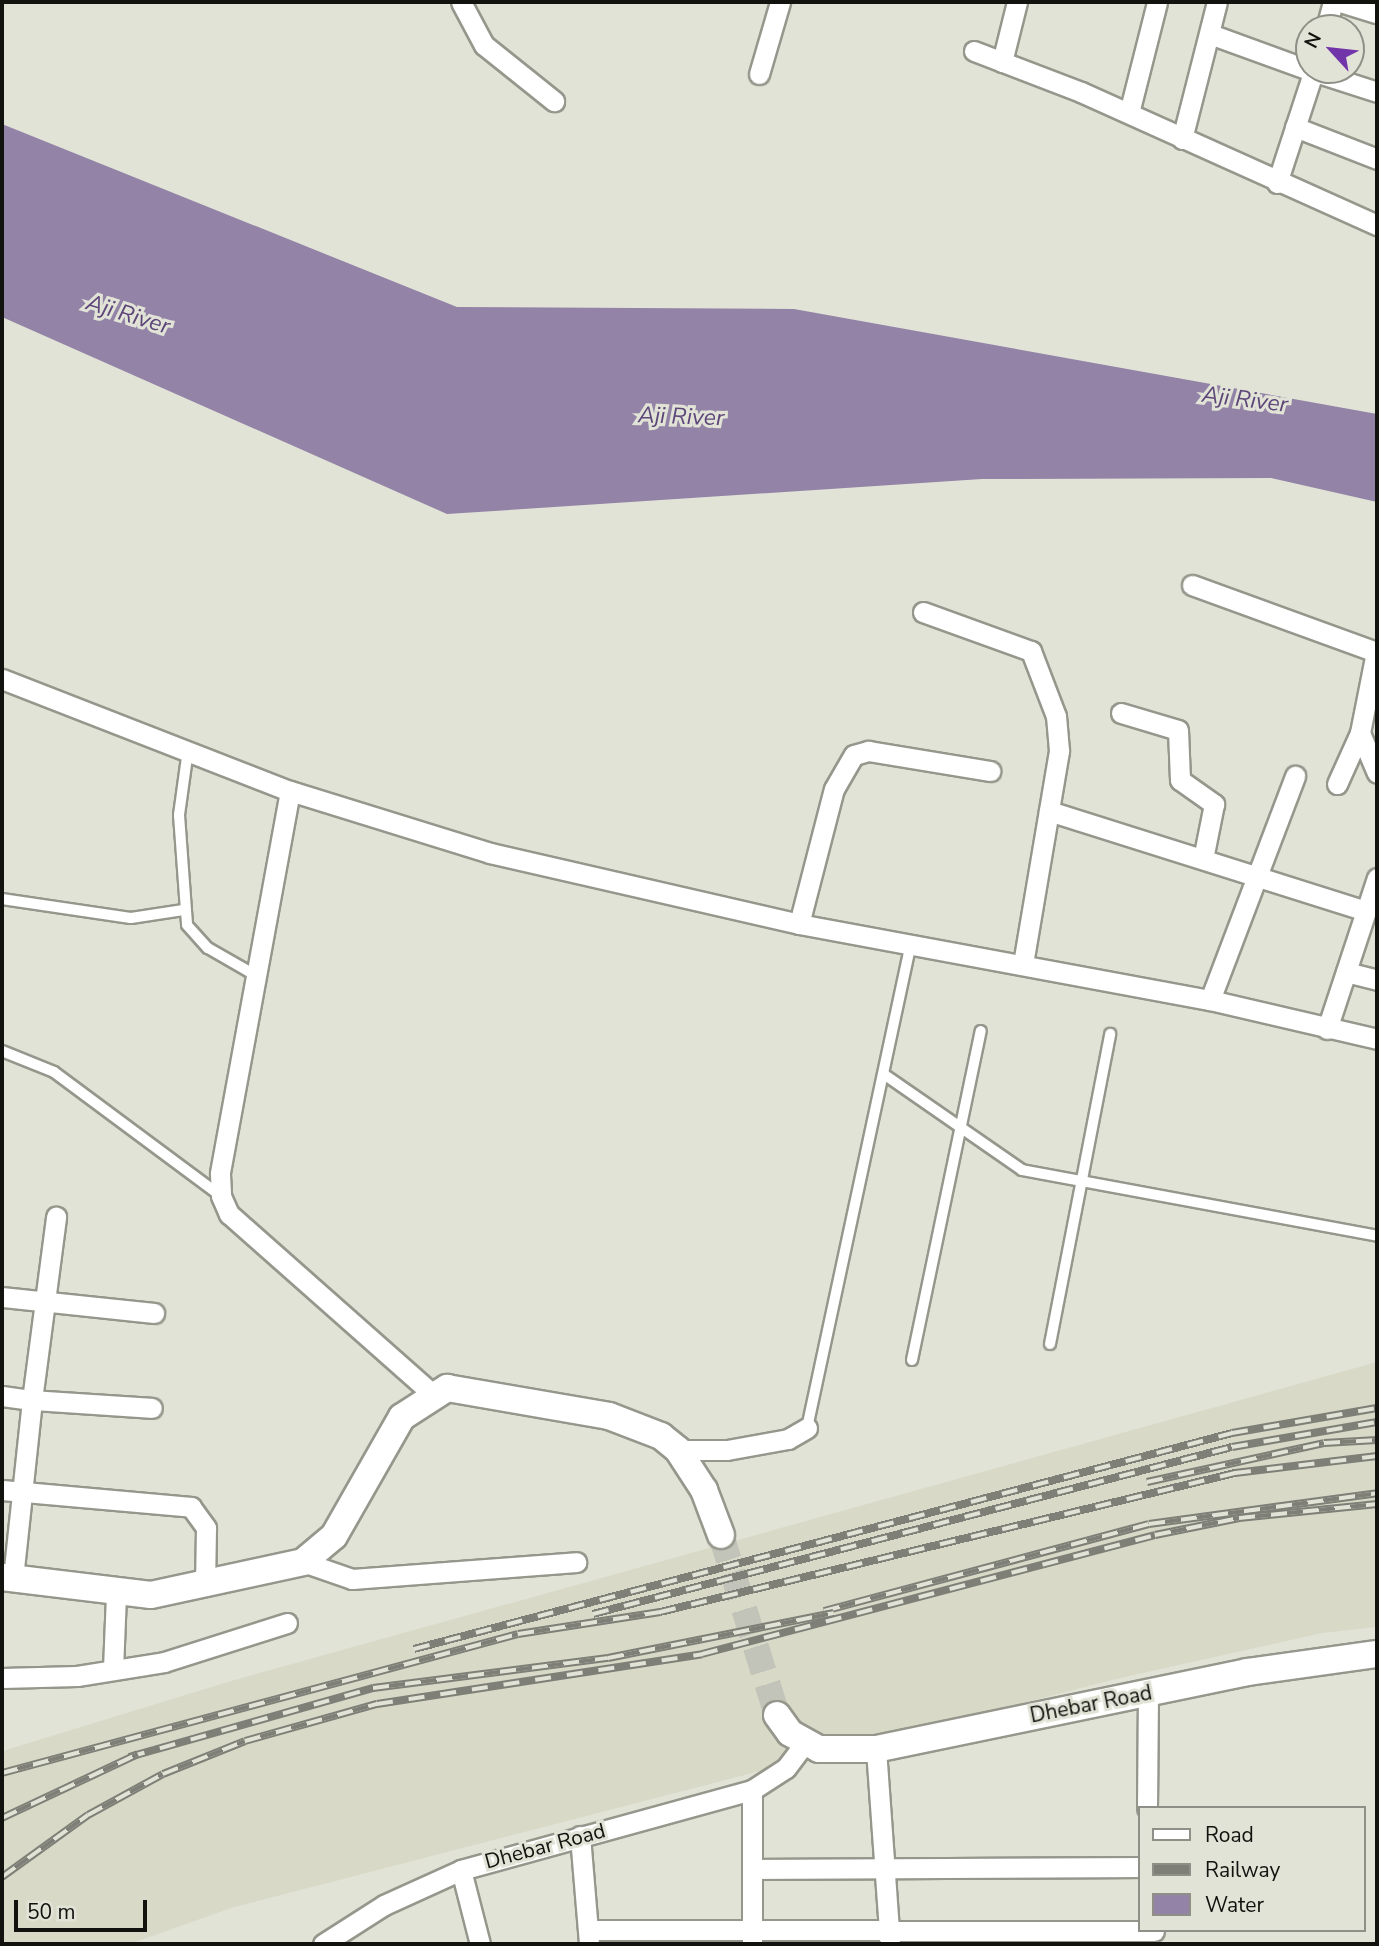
<!DOCTYPE html>
<html>
<head>
<meta charset="utf-8">
<style>
	body { margin:0 }
	#map { position:relative; width:1379px; height:1946px; overflow:hidden; background:#e2e3d7; font-family:"Nunito Sans",sans-serif }
	div>[style] { position:absolute }
	.built>* { inset:0; background:#d8d9c6 }
	.water>* { inset:0; background:#9283a7 }
	.secondary-tunnel>* { height:26px; margin-top:-13px; transform-origin:0; background:repeating-linear-gradient(90deg,#c3c4b9 0 26px,transparent 0 39px) }
	.roads { filter:drop-shadow(2px 0 #96978c) drop-shadow(-2px 0 #96978c) drop-shadow(0 2px #96978c) drop-shadow(0 -2px #96978c) }
	.lane>* { height:10px; margin:-5px; padding:0 5px; transform-origin:5px; border-radius:5px; background:#fff }
	.street>* { height:19px; margin:-9.5px; padding:0 9.5px; transform-origin:9.5px; border-radius:9.5px; background:#fff }
	.secondary>* { height:26px; margin:-13px; padding:0 13px; transform-origin:13px; border-radius:13px; background:#fff }
	.rail>* { height:8px; margin-top:-4px; transform-origin:0; background:repeating-linear-gradient(90deg,#e2e3d7 0 16px,#7e7f77 0 32px); box-sizing:border-box; border-block:2px solid #7e7f77 }
	span { translate:-50% -50%; white-space:nowrap; text-align:center; line-height:1.15; -webkit-text-stroke:6px #e2e3d7; paint-order:stroke }
	.street-label { font-size:21px; color:#12120e }
	.water-label { font-size:23px; color:#5d4679; font-style:italic }
	.frame { position:absolute; inset:0; border:4px solid #12120e; pointer-events:none }
	.legend { position:absolute; left:1138px; top:1806px; width:228px; height:126px; box-sizing:border-box; background:#e2e3d7; border:2px solid #8f8f87; margin:0; padding:9px 12px; list-style:none; font-size:21px; color:#12120e }
	.legend li { display:flex; align-items:center; gap:14px; height:35px }
	.legend b { width:35px; border:2px solid #8f8f87 }
	.north { position:absolute; left:1295px; top:14px; width:70px; height:70px; box-sizing:border-box; background:#e2e3d7; border:2px solid #8f8f87; border-radius:50%; rotate:297deg; font-size:19px; font-weight:700; line-height:28px; text-align:center; color:#12120e }
	.north::after { content:''; display:block; margin:auto; width:24px; height:32px; background:#7134a9; clip-path:polygon(50% 0,100% 100%,50% 72%,0 100%) }
	.scale { position:absolute; left:14px; top:1900px; width:133px; height:32px; box-sizing:border-box; border:4px solid #12120e; border-top:0; padding-left:9px; font-size:21px; line-height:24px; white-space:nowrap; color:#12120e; -webkit-text-stroke:5px #e2e3d7; paint-order:stroke }
</style>
</head>
<body>
<div id="map">
	<div class="built">
		<div style="clip-path:polygon(1377px 1362px,1377px 1627px,1322px 1633px,1112px 1680px,231px 1908px,130px 1944px,2px 1944px,2px 1752px,9px 1749px,231px 1681px)"></div>
	</div>
	<div class="water">
		<div style="clip-path:polygon(2px 124px,457px 307px,794px 309px,1377px 414px,1377px 502px,1271px 478px,982px 479px,447px 514px,2px 317px)"></div>
	</div>
	<div class="secondary-tunnel">
		<div style="left:721px;top:1535px;width:189px;rotate:72.7deg"></div>
	</div>
	<div class="roads">
		<div class="lane">
			<div style="left:188px;top:750px;width:66px;rotate:97.9deg"></div>
			<div style="left:179px;top:815px;width:110px;rotate:85.8deg"></div>
			<div style="left:187px;top:925px;width:31px;rotate:48deg"></div>
			<div style="left:208px;top:948px;width:54px;rotate:29.9deg"></div>
			<div style="left:2px;top:899px;width:130px;rotate:8.4deg"></div>
			<div style="left:131px;top:918px;width:53px;rotate:-8.7deg"></div>
			<div style="left:2px;top:1051px;width:56px;rotate:22deg"></div>
			<div style="left:54px;top:1072px;width:208px;rotate:36.6deg"></div>
			<div style="left:885px;top:1075px;width:167px;rotate:34.7deg"></div>
			<div style="left:1022px;top:1170px;width:361px;rotate:10.5deg"></div>
			<div style="left:1050px;top:1344px;width:316px;rotate:-79deg"></div>
			<div style="left:912px;top:1360px;width:336px;rotate:-78.2deg"></div>
			<div style="left:807px;top:1428px;width:497px;rotate:-77.9deg"></div>
		</div>
		<div class="street">
			<div style="left:461px;top:2px;width:49px;rotate:61.9deg"></div>
			<div style="left:484px;top:45px;width:90px;rotate:38.7deg"></div>
			<div style="left:1340px;top:2px;width:39px;rotate:17deg"></div>
			<div style="left:1326px;top:28px;width:27px;rotate:-75deg"></div>
			<div style="left:1210px;top:34px;width:105px;rotate:20deg"></div>
			<div style="left:974px;top:51px;width:115px;rotate:21deg"></div>
			<div style="left:1081px;top:92px;width:325px;rotate:24.2deg"></div>
			<div style="left:1002px;top:62px;width:62px;rotate:-76deg"></div>
			<div style="left:1309px;top:70px;width:71px;rotate:17.9deg"></div>
			<div style="left:759px;top:74px;width:75px;rotate:-73.7deg"></div>
			<div style="left:1129px;top:113px;width:114px;rotate:-75.8deg"></div>
			<div style="left:1295px;top:127px;width:88px;rotate:21.3deg"></div>
			<div style="left:1182px;top:139px;width:141px;rotate:-75.7deg"></div>
			<div style="left:1277px;top:183px;width:119px;rotate:-71.9deg"></div>
			<div style="left:1192px;top:585px;width:196px;rotate:20deg"></div>
			<div style="left:1376px;top:652px;width:83px;rotate:101.2deg"></div>
			<div style="left:1360px;top:733px;width:43px;rotate:67deg"></div>
			<div style="left:923px;top:612px;width:115px;rotate:19.9deg"></div>
			<div style="left:1031px;top:651px;width:70px;rotate:69deg"></div>
			<div style="left:1056px;top:716px;width:35px;rotate:85deg"></div>
			<div style="left:1059px;top:751px;width:216px;rotate:99.6deg"></div>
			<div style="left:2px;top:679px;width:309px;rotate:21.3deg"></div>
			<div style="left:290px;top:791px;width:209px;rotate:17.2deg"></div>
			<div style="left:490px;top:853px;width:317px;rotate:12.9deg"></div>
			<div style="left:799px;top:924px;width:418px;rotate:10.5deg"></div>
			<div style="left:1210px;top:1000px;width:171px;rotate:13.1deg"></div>
			<div style="left:1121px;top:713px;width:59px;rotate:16.6deg"></div>
			<div style="left:1178px;top:730px;width:50px;rotate:87.7deg"></div>
			<div style="left:1180px;top:780px;width:42px;rotate:35.2deg"></div>
			<div style="left:1214px;top:804px;width:56px;rotate:101.3deg"></div>
			<div style="left:1337px;top:784px;width:56px;rotate:-65.7deg"></div>
			<div style="left:290px;top:791px;width:389px;rotate:100.4deg"></div>
			<div style="left:220px;top:1174px;width:22px;rotate:87deg"></div>
			<div style="left:221px;top:1196px;width:20px;rotate:66deg"></div>
			<div style="left:229px;top:1214px;width:270px;rotate:41.5deg"></div>
			<div style="left:1049px;top:811px;width:332px;rotate:17.5deg"></div>
			<div style="left:799px;top:924px;width:139px;rotate:-75.5deg"></div>
			<div style="left:834px;top:789px;width:39px;rotate:-60deg"></div>
			<div style="left:854px;top:755px;width:15px;rotate:-16deg"></div>
			<div style="left:868px;top:751px;width:124px;rotate:9.3deg"></div>
			<div style="left:1346px;top:972px;width:32px;rotate:14deg"></div>
			<div style="left:1210px;top:1000px;width:240px;rotate:-69.2deg"></div>
			<div style="left:1327px;top:1029px;width:159px;rotate:-71.7deg"></div>
			<div style="left:2px;top:1297px;width:153px;rotate:6deg"></div>
			<div style="left:2px;top:1396px;width:30px;rotate:8deg"></div>
			<div style="left:32px;top:1400px;width:185px;rotate:-82.5deg"></div>
			<div style="left:678px;top:1450px;width:49px"></div>
			<div style="left:727px;top:1450px;width:62px;rotate:-10.2deg"></div>
			<div style="left:788px;top:1439px;width:22px;rotate:-30deg"></div>
			<div style="left:2px;top:1490px;width:190px;rotate:5.1deg"></div>
			<div style="left:191px;top:1507px;width:26px;rotate:54deg"></div>
			<div style="left:206px;top:1528px;width:58px;rotate:91deg"></div>
			<div style="left:303px;top:1562px;width:52px;rotate:19.1deg"></div>
			<div style="left:352px;top:1579px;width:225px;rotate:-4.3deg"></div>
			<div style="left:13px;top:1578px;width:179px;rotate:-83.9deg"></div>
			<div style="left:32px;top:1400px;width:120px;rotate:3.8deg"></div>
			<div style="left:113px;top:1669px;width:76px;rotate:-87.7deg"></div>
			<div style="left:2px;top:1678px;width:75px;rotate:-1.5deg"></div>
			<div style="left:77px;top:1676px;width:88px;rotate:-9.1deg"></div>
			<div style="left:164px;top:1662px;width:129px;rotate:-17.6deg"></div>
			<div style="left:876px;top:1749px;width:196px;rotate:85.9deg"></div>
			<div style="left:1147px;top:1808px;width:114px;rotate:-89.5deg"></div>
			<div style="left:580px;top:1836px;width:108px;rotate:85.2deg"></div>
			<div style="left:754px;top:1869px;width:385px;rotate:-0.3deg"></div>
			<div style="left:461px;top:1870px;width:76px;rotate:75.6deg"></div>
			<div style="left:589px;top:1930px;width:565px;rotate:0.1deg"></div>
			<div style="left:323px;top:1944px;width:72px;rotate:-32.6deg"></div>
			<div style="left:384px;top:1905px;width:85px;rotate:-24.4deg"></div>
			<div style="left:461px;top:1870px;width:302px;rotate:-15.4deg"></div>
			<div style="left:752px;top:1790px;width:40px;rotate:-32.9deg"></div>
			<div style="left:786px;top:1768px;width:31px;rotate:-53deg"></div>
			<div style="left:752px;top:1944px;width:154px;rotate:-90deg"></div>
		</div>
		<div class="secondary">
			<div style="left:2px;top:1577px;width:150px;rotate:6.9deg"></div>
			<div style="left:151px;top:1595px;width:156px;rotate:-12.2deg"></div>
			<div style="left:303px;top:1562px;width:40px;rotate:-40deg"></div>
			<div style="left:334px;top:1536px;width:137px;rotate:-60.3deg"></div>
			<div style="left:402px;top:1417px;width:54px;rotate:-32.8deg"></div>
			<div style="left:447px;top:1388px;width:164px;rotate:9.8deg"></div>
			<div style="left:609px;top:1416px;width:56px;rotate:21deg"></div>
			<div style="left:661px;top:1436px;width:22px;rotate:39deg"></div>
			<div style="left:678px;top:1450px;width:48px;rotate:57deg"></div>
			<div style="left:704px;top:1490px;width:48px;rotate:69.3deg"></div>
			<div style="left:777px;top:1715px;width:22px;rotate:54deg"></div>
			<div style="left:790px;top:1733px;width:33px;rotate:29deg"></div>
			<div style="left:819px;top:1749px;width:57px"></div>
			<div style="left:876px;top:1749px;width:379px;rotate:-11.7deg"></div>
			<div style="left:1247px;top:1672px;width:131px;rotate:-7.9deg"></div>
		</div>
	</div>
	<div class="rail">
		<div style="left:1147px;top:1482px;width:181px;rotate:-12.4deg"></div>
		<div style="left:1324px;top:1443px;width:53px;rotate:-3.2deg"></div>
		<div style="left:824px;top:1611px;width:336px;rotate:-15deg"></div>
		<div style="left:1149px;top:1524px;width:230px;rotate:-7.7deg"></div>
		<div style="left:593px;top:1614px;width:660px;rotate:-14.65deg"></div>
		<div style="left:1232px;top:1447px;width:147px;rotate:-9.8deg"></div>
		<div style="left:414px;top:1649px;width:846px;rotate:-14.79deg"></div>
		<div style="left:1232px;top:1433px;width:147px;rotate:-9.8deg"></div>
		<div style="left:129px;top:1757px;width:254px;rotate:-15.8deg"></div>
		<div style="left:373px;top:1688px;width:237px;rotate:-7.3deg"></div>
		<div style="left:608px;top:1658px;width:230px;rotate:-11.3deg"></div>
		<div style="left:2px;top:1773px;width:534px;rotate:-15.08deg"></div>
		<div style="left:518px;top:1634px;width:144px;rotate:-8.8deg"></div>
		<div style="left:660px;top:1612px;width:592px;rotate:-13.59deg"></div>
		<div style="left:1235px;top:1473px;width:143px;rotate:-6.8deg"></div>
		<div style="left:2px;top:1818px;width:150px;rotate:-25.2deg"></div>
		<div style="left:2px;top:1877px;width:106px;rotate:-35.8deg"></div>
		<div style="left:88px;top:1815px;width:85px;rotate:-28.7deg"></div>
		<div style="left:163px;top:1774px;width:88px;rotate:-21.9deg"></div>
		<div style="left:245px;top:1741px;width:137px;rotate:-15.7deg"></div>
		<div style="left:377px;top:1704px;width:329px;rotate:-8.7deg"></div>
		<div style="left:702px;top:1654px;width:468px;rotate:-14.7deg"></div>
		<div style="left:1155px;top:1535px;width:86px;rotate:-11.4deg"></div>
		<div style="left:1239px;top:1518px;width:139px;rotate:-5.8deg"></div>
	</div>
	<div class="street-label">
		<span style="left:1091px;top:1704px;rotate:-11deg">Dhebar Road</span>
		<span style="left:545px;top:1846px;rotate:-15deg">Dhebar Road</span>
	</div>
	<div class="water-label">
		<span style="left:128px;top:315px;rotate:17deg">Aji River</span>
		<span style="left:1245px;top:400px;rotate:7deg">Aji River</span>
		<span style="left:681px;top:417px;rotate:2deg">Aji River</span>
	</div>
	<div class="frame"></div>
	<ul class="legend">
	<li><b style="height:9px;background:#fff"></b>Road</li>
	<li><b style="height:9px;background:#7e7f77"></b>Railway</li>
	<li><b style="height:19px;background:#9283a7"></b>Water</li>
	</ul>
	<div class="north">N</div>
	<div class="scale">50 m</div>
</div>
</body>
</html>
